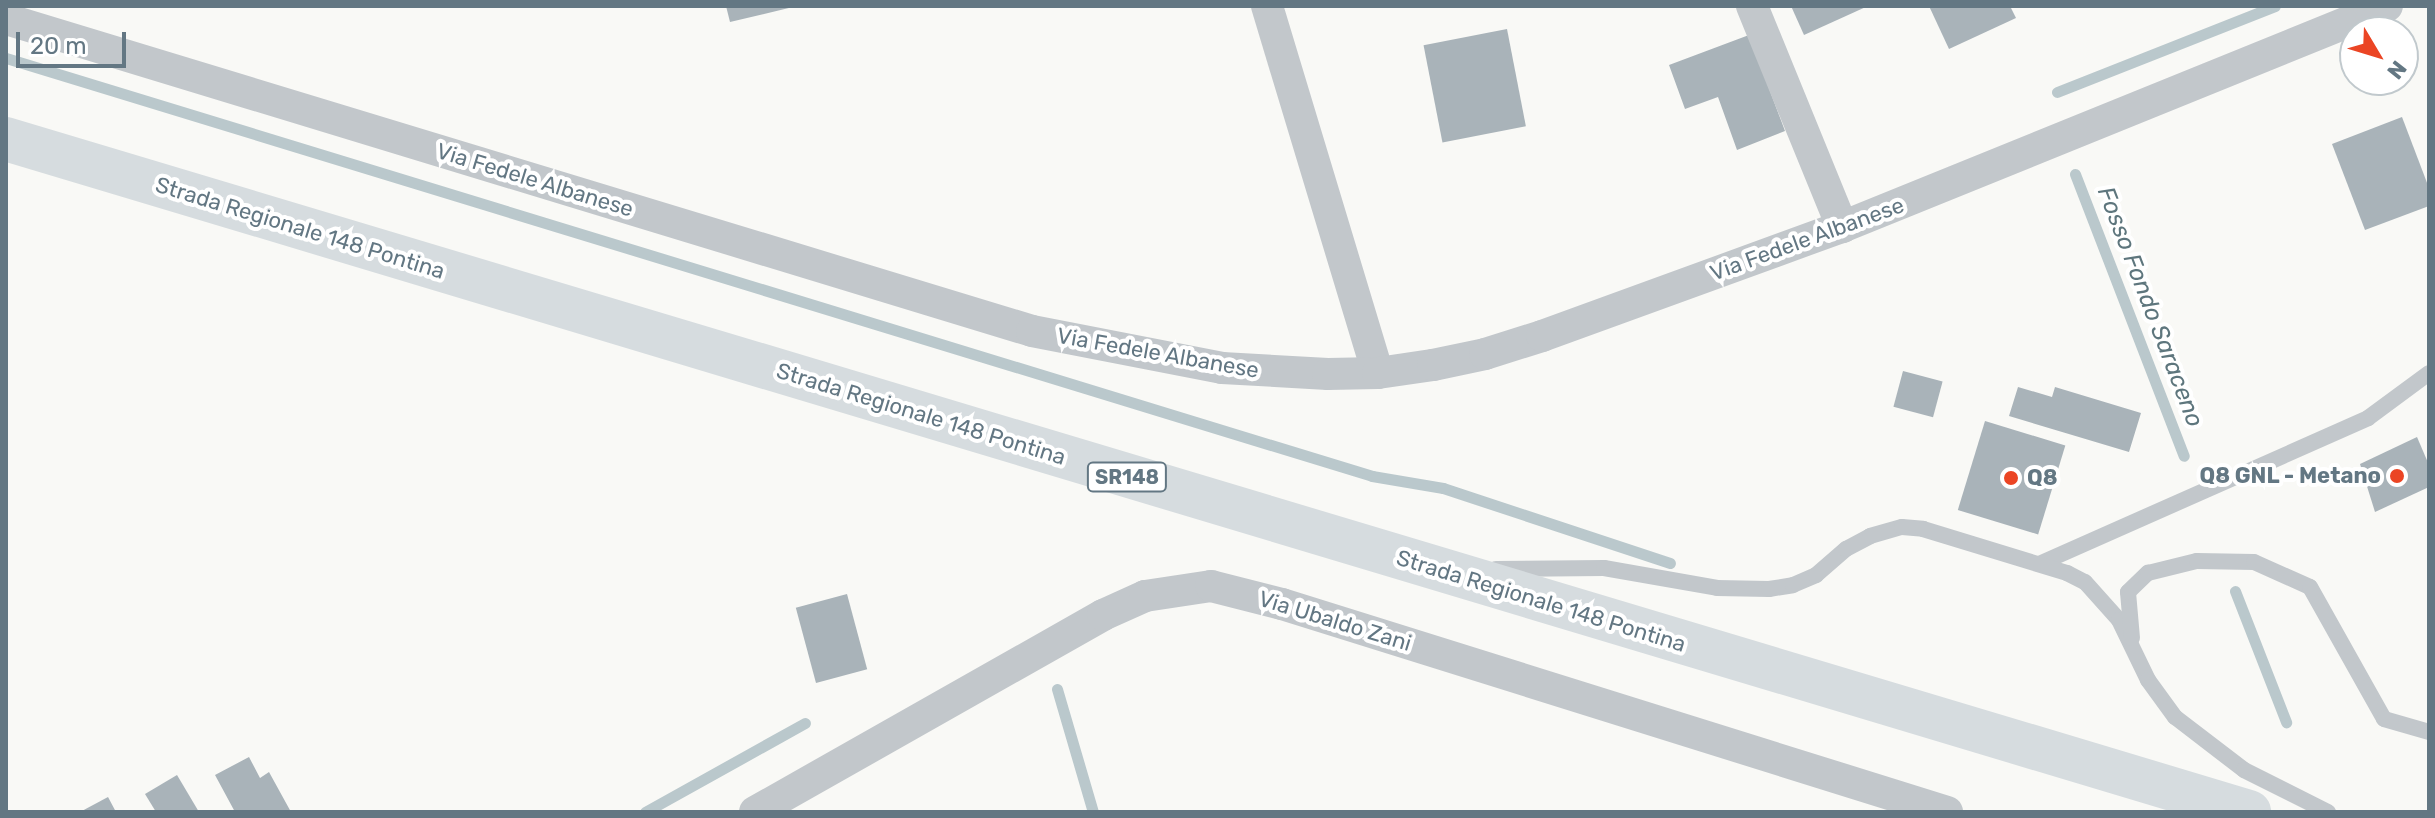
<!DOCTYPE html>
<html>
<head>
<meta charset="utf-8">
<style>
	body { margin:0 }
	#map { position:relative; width:2435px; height:818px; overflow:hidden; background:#f9f9f6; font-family:Rubik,sans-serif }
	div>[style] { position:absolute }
	.stream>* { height:11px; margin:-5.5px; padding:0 5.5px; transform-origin:5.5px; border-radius:5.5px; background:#bac8cc }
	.building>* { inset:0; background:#a9b3b9; transform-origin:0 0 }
	.service>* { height:16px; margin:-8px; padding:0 8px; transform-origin:8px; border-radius:8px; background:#c2c7cb }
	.minor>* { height:32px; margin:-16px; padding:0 16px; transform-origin:16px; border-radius:16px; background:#c2c7cb }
	.primary>* { height:44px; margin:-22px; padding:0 22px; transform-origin:22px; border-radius:22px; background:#d6dcdf }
	.dots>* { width:22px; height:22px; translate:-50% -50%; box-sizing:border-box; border:4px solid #fff; border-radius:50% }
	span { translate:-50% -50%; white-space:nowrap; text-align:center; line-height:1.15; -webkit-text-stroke:8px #fff; paint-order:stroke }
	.shield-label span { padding:2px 6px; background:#fff; border:2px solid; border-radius:6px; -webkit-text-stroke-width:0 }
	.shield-label { font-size:20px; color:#637783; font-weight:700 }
	.street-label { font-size:22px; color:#637783 }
	.poi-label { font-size:22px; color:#637783; font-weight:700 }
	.right { translate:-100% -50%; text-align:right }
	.left { translate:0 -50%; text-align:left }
	.water-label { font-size:24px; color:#5e767d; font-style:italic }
	.frame { position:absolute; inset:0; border:8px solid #637783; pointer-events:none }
	.north { position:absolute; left:2339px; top:16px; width:80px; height:80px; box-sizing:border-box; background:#fff; border:2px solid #c1c9cd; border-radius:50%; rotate:128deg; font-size:22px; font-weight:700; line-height:32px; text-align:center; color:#637783 }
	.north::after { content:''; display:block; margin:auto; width:28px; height:36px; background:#eb4524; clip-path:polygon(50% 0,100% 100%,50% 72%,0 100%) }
	.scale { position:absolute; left:16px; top:32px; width:110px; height:36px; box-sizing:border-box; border:4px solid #637783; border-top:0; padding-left:10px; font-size:24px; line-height:28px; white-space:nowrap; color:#637783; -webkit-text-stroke:6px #fff; paint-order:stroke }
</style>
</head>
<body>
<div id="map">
	<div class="stream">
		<div style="left:6px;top:58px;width:1429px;rotate:17.01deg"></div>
		<div style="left:1372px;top:476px;width:72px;rotate:9.6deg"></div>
		<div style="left:1443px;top:488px;width:239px;rotate:18.3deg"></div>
		<div style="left:2057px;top:92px;width:234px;rotate:-21.5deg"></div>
		<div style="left:2075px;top:174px;width:302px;rotate:68.9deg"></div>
		<div style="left:2235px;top:591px;width:141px;rotate:68.7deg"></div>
		<div style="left:1057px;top:689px;width:128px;rotate:73.7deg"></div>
		<div style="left:645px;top:812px;width:183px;rotate:-29.1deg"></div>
	</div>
	<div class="building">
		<div style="clip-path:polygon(726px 6px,793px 6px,793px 7px,730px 22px)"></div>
		<div style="clip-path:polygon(1791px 6px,1868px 6px,1804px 35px)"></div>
		<div style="clip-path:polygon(1929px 6px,2010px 6px,2016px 18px,1949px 49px)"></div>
		<div style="left:1507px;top:29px;width:99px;height:85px;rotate:79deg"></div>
		<div style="clip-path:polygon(1749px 35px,1785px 131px,1737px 150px,1718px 97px,1685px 109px,1669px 65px)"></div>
		<div style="clip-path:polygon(2402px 117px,2429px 188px,2429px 206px,2365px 230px,2332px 144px)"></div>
		<div style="left:1903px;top:371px;width:41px;height:37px;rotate:15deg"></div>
		<div style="clip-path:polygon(2018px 387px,2052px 397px,2055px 387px,2141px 413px,2129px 452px,2009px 416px)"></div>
		<div style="left:1985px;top:421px;width:84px;height:93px;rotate:17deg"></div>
		<div style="clip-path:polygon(2417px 437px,2429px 465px,2429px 487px,2375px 512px,2360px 464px)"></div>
		<div style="left:847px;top:594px;width:78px;height:53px;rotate:75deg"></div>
		<div style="clip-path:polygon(249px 757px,260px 778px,269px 772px,291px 812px,235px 812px,215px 775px)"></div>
		<div style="clip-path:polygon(177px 775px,199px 812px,156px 812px,145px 794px)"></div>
		<div style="clip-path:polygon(108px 797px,116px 812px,80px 812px)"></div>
	</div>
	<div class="service">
		<div style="left:2039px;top:564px;width:360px;rotate:-23.9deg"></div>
		<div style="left:2368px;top:418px;width:76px;rotate:-36.4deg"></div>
		<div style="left:1496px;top:569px;width:108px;rotate:-0.5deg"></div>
		<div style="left:1604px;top:568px;width:115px;rotate:10deg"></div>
		<div style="left:1717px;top:588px;width:52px;rotate:1.1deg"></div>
		<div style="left:1769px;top:589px;width:24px;rotate:-9deg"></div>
		<div style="left:1793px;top:585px;width:25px;rotate:-23deg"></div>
		<div style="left:1816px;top:575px;width:40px;rotate:-41deg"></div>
		<div style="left:1846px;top:549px;width:27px;rotate:-28deg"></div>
		<div style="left:1870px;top:536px;width:33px;rotate:-16deg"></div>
		<div style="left:1902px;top:527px;width:21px;rotate:5deg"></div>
		<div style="left:1923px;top:529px;width:151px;rotate:17deg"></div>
		<div style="left:2067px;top:573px;width:20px;rotate:27deg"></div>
		<div style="left:2085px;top:582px;width:51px;rotate:48.2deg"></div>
		<div style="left:2119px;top:620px;width:67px;rotate:64.2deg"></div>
		<div style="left:2148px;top:680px;width:46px;rotate:53.9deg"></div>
		<div style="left:2175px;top:717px;width:87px;rotate:37.5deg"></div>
		<div style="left:2244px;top:770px;width:94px;rotate:26.6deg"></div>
		<div style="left:2132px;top:638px;width:46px;rotate:-95deg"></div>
		<div style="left:2128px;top:592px;width:28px;rotate:-44deg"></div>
		<div style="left:2148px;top:573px;width:50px;rotate:-13.8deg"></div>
		<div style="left:2197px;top:561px;width:57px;rotate:1deg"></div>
		<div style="left:2254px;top:562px;width:61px;rotate:24.1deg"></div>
		<div style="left:2310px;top:587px;width:151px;rotate:60.7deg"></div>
		<div style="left:2384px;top:719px;width:47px;rotate:16.1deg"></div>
	</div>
	<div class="minor">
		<div style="left:1267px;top:6px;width:383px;rotate:73.2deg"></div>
		<div style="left:1752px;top:6px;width:239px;rotate:67.8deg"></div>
		<div style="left:6px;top:19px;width:1072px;rotate:16.91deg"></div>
		<div style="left:1032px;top:331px;width:194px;rotate:11deg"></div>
		<div style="left:1222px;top:368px;width:106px;rotate:3.2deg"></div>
		<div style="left:1328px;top:374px;width:50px;rotate:-1.1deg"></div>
		<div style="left:1378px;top:373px;width:56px;rotate:-8.3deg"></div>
		<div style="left:1433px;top:365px;width:53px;rotate:-11.9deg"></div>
		<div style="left:1485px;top:354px;width:60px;rotate:-17.5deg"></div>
		<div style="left:1542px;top:336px;width:319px;rotate:-20deg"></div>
		<div style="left:1842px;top:227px;width:588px;rotate:-22.07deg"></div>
		<div style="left:755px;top:812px;width:400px;rotate:-29.5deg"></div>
		<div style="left:1103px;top:615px;width:46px;rotate:-24.3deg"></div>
		<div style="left:1145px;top:596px;width:67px;rotate:-8.6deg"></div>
		<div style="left:1211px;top:586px;width:73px;rotate:14.2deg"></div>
		<div style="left:1282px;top:604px;width:697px;rotate:17.37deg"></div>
	</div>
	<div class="primary">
		<div style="left:6px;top:139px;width:2342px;rotate:16.7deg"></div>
	</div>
	<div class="dots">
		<div style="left:2397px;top:476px;background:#eb4524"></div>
		<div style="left:2011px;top:478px;background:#eb4524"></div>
	</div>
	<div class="shield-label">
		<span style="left:1127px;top:477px">SR148</span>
	</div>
	<div class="street-label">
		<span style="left:535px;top:180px;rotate:17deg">Via Fedele Albanese</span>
		<span style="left:300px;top:228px;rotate:17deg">Strada Regionale 148 Pontina</span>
		<span style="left:1807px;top:239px;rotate:-20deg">Via Fedele Albanese</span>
		<span style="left:1158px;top:353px;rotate:10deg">Via Fedele Albanese</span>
		<span style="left:921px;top:414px;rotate:17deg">Strada Regionale 148 Pontina</span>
		<span style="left:1541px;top:601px;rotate:17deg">Strada Regionale 148 Pontina</span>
		<span style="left:1335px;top:621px;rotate:17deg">Via Ubaldo Zani</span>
	</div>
	<div class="poi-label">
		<span class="right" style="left:2381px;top:476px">Q8 GNL - Metano</span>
		<span class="left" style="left:2027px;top:478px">Q8</span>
	</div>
	<div class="water-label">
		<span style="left:2150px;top:307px;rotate:69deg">Fosso Fondo Saraceno</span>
	</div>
	<div class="frame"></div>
	<div class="north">N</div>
	<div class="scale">20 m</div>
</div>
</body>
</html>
